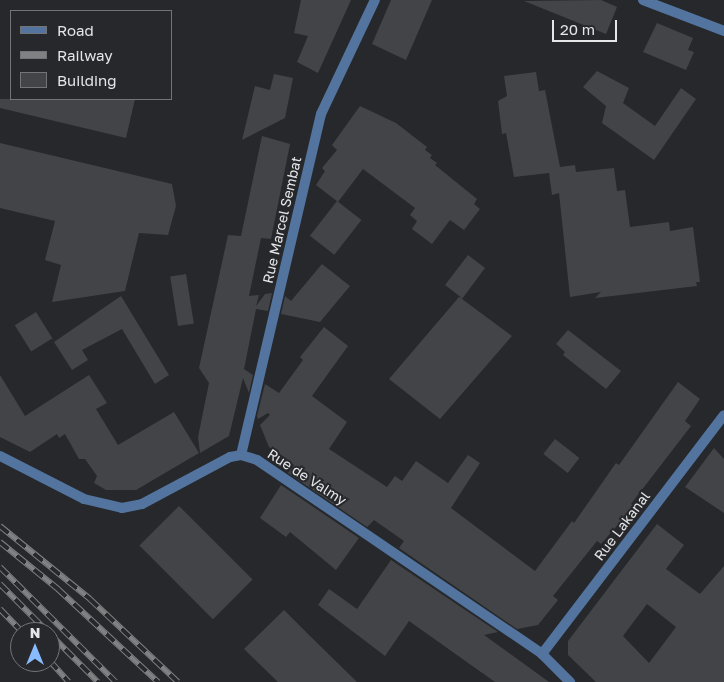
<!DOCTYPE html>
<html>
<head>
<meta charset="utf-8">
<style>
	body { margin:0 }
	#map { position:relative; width:724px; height:682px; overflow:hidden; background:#26282b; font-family:"Golos Text",sans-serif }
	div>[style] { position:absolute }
	.building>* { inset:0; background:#424448; transform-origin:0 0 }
	.street>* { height:10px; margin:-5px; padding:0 5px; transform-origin:5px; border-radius:5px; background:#53749f }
	.rail>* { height:5.5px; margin-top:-2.75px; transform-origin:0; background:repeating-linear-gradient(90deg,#26282b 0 11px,#7f8183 0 22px); box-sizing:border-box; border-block:1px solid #7f8183 }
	span { translate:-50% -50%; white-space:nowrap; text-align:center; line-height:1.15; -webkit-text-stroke:4px #26282b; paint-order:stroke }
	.street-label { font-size:14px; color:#e4e6e8 }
	.legend { position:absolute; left:10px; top:10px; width:162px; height:90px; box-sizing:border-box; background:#26282b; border:1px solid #727477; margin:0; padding:6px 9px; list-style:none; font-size:15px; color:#e4e6e8 }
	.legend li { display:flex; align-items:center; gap:10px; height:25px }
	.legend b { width:25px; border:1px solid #727477 }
	.north { position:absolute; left:10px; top:622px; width:50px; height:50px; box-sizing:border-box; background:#26282b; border:1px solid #727477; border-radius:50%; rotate:0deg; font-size:14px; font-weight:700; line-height:20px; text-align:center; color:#e4e6e8 }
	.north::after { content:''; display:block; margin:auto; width:18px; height:22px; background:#88bafc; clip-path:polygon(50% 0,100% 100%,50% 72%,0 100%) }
	.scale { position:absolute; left:552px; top:20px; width:65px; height:22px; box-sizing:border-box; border:2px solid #e4e6e8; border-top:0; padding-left:6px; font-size:15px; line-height:18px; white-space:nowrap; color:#e4e6e8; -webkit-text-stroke:4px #26282b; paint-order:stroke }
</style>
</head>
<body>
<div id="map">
	<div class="building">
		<div style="clip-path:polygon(301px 0,351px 0,318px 73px,297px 62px,308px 36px,294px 33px)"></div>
		<div style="clip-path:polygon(391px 0,432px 0,406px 60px,372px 44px)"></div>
		<div style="clip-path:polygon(601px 0,617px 7px,606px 34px,524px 1px)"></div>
		<div style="clip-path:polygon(657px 23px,693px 38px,688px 50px,694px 52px,686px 70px,643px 52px)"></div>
		<div style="clip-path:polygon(597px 71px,629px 88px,623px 103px,655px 126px,681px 88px,696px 99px,654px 160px,602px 123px,606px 106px,583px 87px)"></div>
		<div style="clip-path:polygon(536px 72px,539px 91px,545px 90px,560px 167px,575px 165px,576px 172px,614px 168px,617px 191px,625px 190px,630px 227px,669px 222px,670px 231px,693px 227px,700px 282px,696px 282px,697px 286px,595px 298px,601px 292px,570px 297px,559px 193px,552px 195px,549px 173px,514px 177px,506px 133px,502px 134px,498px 101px,507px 96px,504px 76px)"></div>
		<div style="clip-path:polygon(274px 74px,293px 78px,285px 118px,242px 140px,255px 86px,270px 90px)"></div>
		<div style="clip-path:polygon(0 99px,135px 99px,126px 138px,0 108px)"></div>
		<div style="clip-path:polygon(360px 106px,396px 123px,427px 147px,425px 150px,432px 155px,430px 158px,437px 163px,435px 165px,477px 199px,474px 204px,480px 209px,464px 230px,450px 220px,432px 244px,412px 229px,417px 221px,410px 215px,415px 208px,363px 169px,338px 202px,316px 185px,325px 171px,322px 168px,337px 150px,332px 145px)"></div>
		<div style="clip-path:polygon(262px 136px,290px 144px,271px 239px,261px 238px,249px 296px,259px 295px,256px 306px,265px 294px,272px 293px,268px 311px,256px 309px,244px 369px,253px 375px,249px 393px,243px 378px,229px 436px,200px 453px,198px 437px,209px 383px,199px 368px,228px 235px,241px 236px)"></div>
		<div style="clip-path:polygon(0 143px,172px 184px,176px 206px,168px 235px,139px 233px,125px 291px,52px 302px,61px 265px,45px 260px,55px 221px,0 208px)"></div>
		<div style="left:337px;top:201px;width:31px;height:44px;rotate:38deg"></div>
		<div style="clip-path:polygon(468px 255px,485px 268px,462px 299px,512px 336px,440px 419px,389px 379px,459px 297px,462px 298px,445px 285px)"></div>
		<div style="clip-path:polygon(322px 264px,350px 286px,320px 322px,281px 314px,285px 296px,291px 301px)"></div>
		<div style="left:186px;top:274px;width:50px;height:16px;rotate:81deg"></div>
		<div style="clip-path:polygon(121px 296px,169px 375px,155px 384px,122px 329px,82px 350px,88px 360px,72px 370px,54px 342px)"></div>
		<div style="left:36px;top:312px;width:31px;height:25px;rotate:58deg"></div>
		<div style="clip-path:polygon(324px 327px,348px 346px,312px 396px,347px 422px,329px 449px,387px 487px,395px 476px,402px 481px,416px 461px,448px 483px,468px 455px,480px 463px,451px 508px,535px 571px,572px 521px,574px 523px,616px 463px,619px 465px,678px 382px,700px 399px,685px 421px,691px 426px,631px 504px,634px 506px,601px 544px,597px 541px,553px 596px,558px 600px,538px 625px,517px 629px,399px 548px,404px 541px,374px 520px,367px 527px,288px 473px,294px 465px,269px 447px,260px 425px,270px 415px,268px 413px,258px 419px,257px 416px,265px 384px,279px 393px,303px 360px,300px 357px)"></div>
		<div style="clip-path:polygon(568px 330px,621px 371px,606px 389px,563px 355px,565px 352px,556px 344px)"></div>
		<div style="clip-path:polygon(0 375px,25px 416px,89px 375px,107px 403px,96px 409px,118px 445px,174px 412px,199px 453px,136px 490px,106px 490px,94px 483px,97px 476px,85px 459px,79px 459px,65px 434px,59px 438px,57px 434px,30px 452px,0 437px)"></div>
		<div style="left:555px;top:439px;width:31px;height:19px;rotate:38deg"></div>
		<div style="clip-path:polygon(714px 448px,724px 459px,724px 513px,685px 487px)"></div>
		<div style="clip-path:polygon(281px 485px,359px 538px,336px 570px,290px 532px,286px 537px,260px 518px)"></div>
		<div style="left:179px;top:506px;width:104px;height:56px;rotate:45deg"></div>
		<div style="clip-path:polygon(evenodd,657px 524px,684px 545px,666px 569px,700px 594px,724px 566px,724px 682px,596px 682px,568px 655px,568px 641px,657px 524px,647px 604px,676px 627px,649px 663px,623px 636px,647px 604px)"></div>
		<div style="clip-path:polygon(391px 560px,498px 632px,484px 635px,549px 682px,495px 682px,409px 621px,385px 656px,318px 605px,329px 589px,357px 609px)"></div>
		<div style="clip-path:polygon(284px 610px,309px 635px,357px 682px,278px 682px,244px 649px)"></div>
	</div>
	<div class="street">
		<div style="left:643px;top:0;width:87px;rotate:20.9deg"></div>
		<div style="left:241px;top:455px;width:350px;rotate:-76.8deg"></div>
		<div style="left:321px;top:114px;width:126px;rotate:-64.7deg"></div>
		<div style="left:0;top:456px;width:94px;rotate:27.1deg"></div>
		<div style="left:84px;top:499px;width:39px;rotate:13deg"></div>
		<div style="left:122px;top:508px;width:20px;rotate:-11deg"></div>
		<div style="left:142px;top:504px;width:100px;rotate:-28.1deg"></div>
		<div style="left:230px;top:457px;width:11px;rotate:-10deg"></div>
		<div style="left:241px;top:455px;width:17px;rotate:17deg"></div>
		<div style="left:257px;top:460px;width:345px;rotate:34.2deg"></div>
		<div style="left:542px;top:654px;width:40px;rotate:45deg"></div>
		<div style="left:542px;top:654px;width:300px;rotate:-52.7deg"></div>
	</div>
	<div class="rail">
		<div style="left:0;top:526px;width:116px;rotate:39deg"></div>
		<div style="left:90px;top:599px;width:121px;rotate:43.3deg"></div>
		<div style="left:0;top:542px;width:75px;rotate:39deg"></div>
		<div style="left:58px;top:589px;width:137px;rotate:42.9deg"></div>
		<div style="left:0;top:567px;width:163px;rotate:44.8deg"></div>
		<div style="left:0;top:584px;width:68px;rotate:45deg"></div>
		<div style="left:0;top:609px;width:32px;rotate:46deg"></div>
		<div style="left:50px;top:634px;width:68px;rotate:45deg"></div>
		<div style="left:50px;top:661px;width:28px;rotate:48deg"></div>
	</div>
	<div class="street-label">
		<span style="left:282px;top:220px;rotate:-77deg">Rue Marcel Sembat</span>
		<span style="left:307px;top:477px;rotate:33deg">Rue de Valmy</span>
		<span style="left:622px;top:526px;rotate:-53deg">Rue Lakanal</span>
	</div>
	<ul class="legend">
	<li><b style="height:6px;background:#53749f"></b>Road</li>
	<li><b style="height:6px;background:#7f8183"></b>Railway</li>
	<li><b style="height:14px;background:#424448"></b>Building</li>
	</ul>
	<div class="north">N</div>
	<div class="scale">20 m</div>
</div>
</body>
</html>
